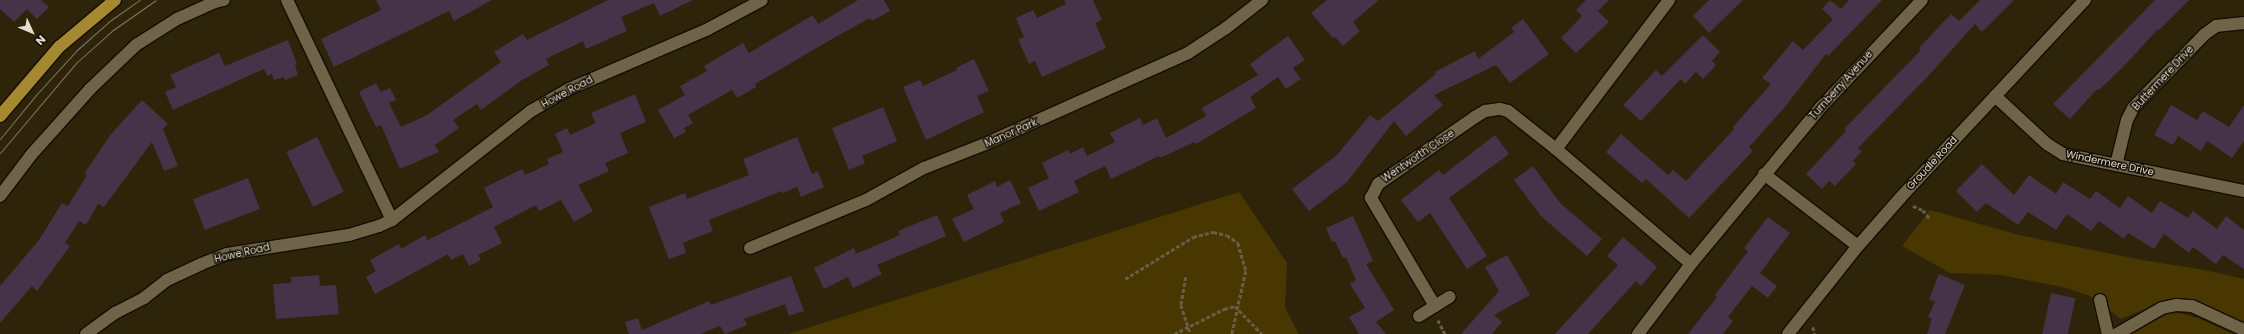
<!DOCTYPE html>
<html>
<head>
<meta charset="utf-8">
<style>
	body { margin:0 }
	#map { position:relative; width:2244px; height:334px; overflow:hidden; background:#2e2409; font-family:Poppins,sans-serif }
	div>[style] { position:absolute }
	.green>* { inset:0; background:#483700 }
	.building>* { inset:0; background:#443349; transform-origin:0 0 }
	.path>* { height:2.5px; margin-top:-1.25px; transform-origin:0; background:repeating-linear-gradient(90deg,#675e47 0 4px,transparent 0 6px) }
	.roads { filter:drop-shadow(1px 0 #160d00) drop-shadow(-1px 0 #160d00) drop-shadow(0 1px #160d00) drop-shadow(0 -1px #160d00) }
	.minor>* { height:12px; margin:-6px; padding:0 6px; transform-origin:6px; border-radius:6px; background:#6f6448 }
	.major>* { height:12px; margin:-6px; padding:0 6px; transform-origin:6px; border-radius:6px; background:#a58931 }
	.tram>* { height:1px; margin:-0.5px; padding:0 0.5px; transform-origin:0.5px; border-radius:0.5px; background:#807862 }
	span { translate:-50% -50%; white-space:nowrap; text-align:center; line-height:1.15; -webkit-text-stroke:3px #130e04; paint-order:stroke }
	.street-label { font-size:10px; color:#e4dece }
	.north { position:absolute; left:12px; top:12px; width:40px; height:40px; -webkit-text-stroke:3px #130e04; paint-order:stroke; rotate:134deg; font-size:11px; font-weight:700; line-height:16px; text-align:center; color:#e4dece }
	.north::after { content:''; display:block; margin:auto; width:14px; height:18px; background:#e4dece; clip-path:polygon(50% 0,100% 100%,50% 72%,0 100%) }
</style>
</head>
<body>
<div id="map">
	<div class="green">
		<div style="clip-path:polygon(1239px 192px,1287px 263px,1285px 308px,1299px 334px,788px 334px)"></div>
		<div style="clip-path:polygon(1930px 210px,2019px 235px,2142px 260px,2205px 270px,2244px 279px,2244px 325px,2196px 304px,2178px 298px,2166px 300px,2121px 319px,2090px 296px,2063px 287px,2001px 275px,1950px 273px,1902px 246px)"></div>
		<div style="clip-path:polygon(2178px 313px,2198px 318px,2233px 334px,2131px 334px,2167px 314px)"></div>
	</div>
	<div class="building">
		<div style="clip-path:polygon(0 0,41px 0,49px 7px,37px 19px,27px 9px,14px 22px,0 9px)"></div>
		<div style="clip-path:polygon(376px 0,492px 0,454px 21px,449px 11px,334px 67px,321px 39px,381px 10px)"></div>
		<div style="clip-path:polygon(608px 0,693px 0,660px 16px,654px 3px,621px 17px,627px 31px,586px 49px,583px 41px,546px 59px,549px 65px,522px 80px,481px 110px,477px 104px,453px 120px,459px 128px,435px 145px,439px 152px,400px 169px,381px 125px,376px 127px,359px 92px,376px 83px,381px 92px,390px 88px,396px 100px,389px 103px,401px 127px,427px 115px,501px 62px,494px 52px,523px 34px,527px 40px)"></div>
		<div style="clip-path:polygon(858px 0,884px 0,890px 11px,872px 21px,870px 18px,837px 36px,755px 84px,756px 87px,737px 98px,732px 90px,688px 115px,693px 123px,684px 128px,686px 132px,674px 138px,658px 110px,685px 95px,680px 86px,707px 71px,704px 66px,743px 43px,749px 53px,813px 15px,818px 24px)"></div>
		<div style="clip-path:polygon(1064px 0,1093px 0,1102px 20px,1095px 23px,1106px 48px,1042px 77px,1035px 61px,1029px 64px,1018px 39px,1024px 37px,1016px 18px,1033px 10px,1037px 18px,1066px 4px)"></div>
		<div style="clip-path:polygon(1327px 0,1379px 0,1353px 22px,1360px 31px,1343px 46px,1335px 37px,1333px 38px,1311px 13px)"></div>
		<div style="clip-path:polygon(1586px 0,1609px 0,1598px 11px,1609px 22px,1576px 53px,1561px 38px,1582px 16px,1576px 10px)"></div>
		<div style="clip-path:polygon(1709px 0,1743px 0,1709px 33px,1693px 16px)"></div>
		<div style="clip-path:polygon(1830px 0,1841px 9px,1849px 0,1882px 0,1828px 56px,1826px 54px,1784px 108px,1749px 147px,1753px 151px,1689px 218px,1646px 179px,1642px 183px,1606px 152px,1621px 134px,1668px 175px,1673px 170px,1686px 181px,1734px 129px,1733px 127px,1771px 84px,1762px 78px,1793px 41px,1803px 50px,1833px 19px,1822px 9px)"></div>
		<div style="clip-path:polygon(1980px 0,2014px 0,1982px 32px,1975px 24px,1930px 74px,1858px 148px,1862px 151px,1853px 161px,1856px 164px,1835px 186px,1829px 181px,1822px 189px,1806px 174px,1846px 131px,1844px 129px,1921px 50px,1919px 48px,1951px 14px,1959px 21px)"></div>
		<div style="clip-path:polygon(2155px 0,2189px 0,2159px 30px,2158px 29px,2124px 66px,2099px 90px,2097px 89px,2070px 119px,2053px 104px)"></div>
		<div style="clip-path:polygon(1523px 19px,1549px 54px,1510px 83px,1496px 65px,1434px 95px,1443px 105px,1406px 136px,1394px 121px,1347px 182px,1309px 211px,1292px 189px,1337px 155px,1370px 115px,1378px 121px,1436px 74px,1435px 72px,1475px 51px,1478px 59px,1514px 32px,1511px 28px)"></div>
		<div style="clip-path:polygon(1703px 35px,1720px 52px,1712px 61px,1716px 65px,1703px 79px,1696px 72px,1685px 84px,1681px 79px,1641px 121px,1623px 105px,1656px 70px,1662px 76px)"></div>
		<div style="clip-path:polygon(1288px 36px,1305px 60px,1293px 68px,1301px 79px,1286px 89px,1278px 77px,1250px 97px,1256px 108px,1196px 144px,1194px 142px,1160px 158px,1159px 156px,1111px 179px,1105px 166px,1074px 181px,1079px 192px,1039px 211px,1028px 188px,1049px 178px,1042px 163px,1068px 150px,1070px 154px,1083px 147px,1087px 156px,1115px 142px,1110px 133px,1140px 118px,1143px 125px,1157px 118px,1166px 138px,1206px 116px,1202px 108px,1258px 75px,1250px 64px)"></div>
		<div style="clip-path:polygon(288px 40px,297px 64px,295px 65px,298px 75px,285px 80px,284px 77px,274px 80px,272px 74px,267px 76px,264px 69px,173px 110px,165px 92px,176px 87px,170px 75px,219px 53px,225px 66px)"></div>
		<div style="clip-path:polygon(974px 59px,989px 91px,977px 96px,984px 112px,926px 140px,903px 87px,920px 80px,923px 86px,957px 70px,956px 68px)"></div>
		<div style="clip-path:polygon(635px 94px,646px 122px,620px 133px,628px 153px,605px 163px,609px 171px,578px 185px,593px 211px,574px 222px,561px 200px,539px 211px,536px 205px,494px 227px,502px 243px,478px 255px,481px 260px,469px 266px,463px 254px,451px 260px,448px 254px,375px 294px,366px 277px,376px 271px,370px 260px,399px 244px,401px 249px,425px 235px,428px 240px,493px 207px,484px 188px,522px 169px,525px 175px,549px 164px,547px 159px,563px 152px,555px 134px,567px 128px,570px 135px,596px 123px,591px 113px)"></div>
		<div style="clip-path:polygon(142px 100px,168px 124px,163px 129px,178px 166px,164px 171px,152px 142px,104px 207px,98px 204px,86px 225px,79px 221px,65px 243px,70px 246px,37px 291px,32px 286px,0 323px,0 286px,39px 240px,62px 203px,68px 206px,87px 175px,84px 174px,111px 134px)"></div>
		<div style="clip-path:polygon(2171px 105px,2197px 120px,2203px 111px,2229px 127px,2244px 105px,2244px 141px,2232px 158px,2207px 141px,2201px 151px,2178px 136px,2173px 145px,2154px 135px)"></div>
		<div style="clip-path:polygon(883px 107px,897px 141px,862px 156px,865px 163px,849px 170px,832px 128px)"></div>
		<div style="clip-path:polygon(1495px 135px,1509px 154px,1449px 198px,1487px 256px,1467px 269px,1430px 213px,1418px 222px,1401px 200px,1439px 170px,1443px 175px)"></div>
		<div style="left:317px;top:137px;width:61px;height:34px;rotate:64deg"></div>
		<div style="clip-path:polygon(797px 137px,812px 174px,818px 171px,824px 187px,801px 197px,797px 187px,783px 193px,782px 191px,709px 220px,713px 231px,683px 243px,686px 253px,669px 259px,649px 207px,685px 193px,687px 199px,749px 175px,743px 159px)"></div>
		<div style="clip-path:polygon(1982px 164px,2014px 195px,2029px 175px,2056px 194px,2063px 182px,2090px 199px,2096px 191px,2120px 208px,2128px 196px,2152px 213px,2160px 201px,2188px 218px,2193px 211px,2217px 229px,2226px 216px,2244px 230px,2244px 269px,2223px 255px,2216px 264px,2193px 247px,2189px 253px,2164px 234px,2154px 249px,2128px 233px,2124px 239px,2099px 221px,2091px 231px,2067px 214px,2056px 230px,2028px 212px,2018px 225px,1986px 203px,1977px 212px,1956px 191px)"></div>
		<div style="clip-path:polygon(1533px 166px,1560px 203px,1602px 239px,1587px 256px,1541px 216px,1514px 180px)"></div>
		<div style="left:248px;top:178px;width:33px;height:59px;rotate:69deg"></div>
		<div style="clip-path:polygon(1010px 180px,1021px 203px,1000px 213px,1004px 222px,964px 242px,952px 219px,974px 209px,967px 195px,995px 181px,997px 187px)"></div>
		<div style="clip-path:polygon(937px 215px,946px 236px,877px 265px,882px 274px,853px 288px,848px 277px,824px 289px,814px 268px,854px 248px,856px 254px,900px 235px,898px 231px)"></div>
		<div style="clip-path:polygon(1353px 216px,1373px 261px,1366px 264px,1394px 310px,1376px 322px,1386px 334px,1359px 334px,1349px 317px,1365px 308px,1350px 284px,1356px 280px,1346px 257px,1343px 258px,1335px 241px,1332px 242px,1326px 228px)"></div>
		<div style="clip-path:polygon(1768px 217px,1790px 233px,1760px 273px,1777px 286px,1768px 298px,1752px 286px,1728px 317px,1733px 321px,1723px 334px,1688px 334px,1717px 297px,1715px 295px,1748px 251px,1744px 248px)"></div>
		<div style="clip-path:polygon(1623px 237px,1657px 267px,1641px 286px,1636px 281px,1588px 334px,1555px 334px,1618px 265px,1607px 256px)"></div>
		<div style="clip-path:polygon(1507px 255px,1530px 295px,1494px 315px,1502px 322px,1492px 334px,1461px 334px,1499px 291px,1485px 267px)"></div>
		<div style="clip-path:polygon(1939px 274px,1965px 285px,1945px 334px,1927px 334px,1932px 319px,1928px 317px,1935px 302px,1929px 299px)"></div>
		<div style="clip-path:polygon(319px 275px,320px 286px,336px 285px,339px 314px,276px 319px,273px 284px,291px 283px,291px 277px)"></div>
		<div style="clip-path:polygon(791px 276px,804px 311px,789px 316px,785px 304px,744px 319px,747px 325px,725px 334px,720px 326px,700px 334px,629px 334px,625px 322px,638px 318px,642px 330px,709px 301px,711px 305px)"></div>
		<div style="left:2051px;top:293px;width:25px;height:42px;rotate:12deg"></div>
	</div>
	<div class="path">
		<div style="left:1913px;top:206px;width:11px;rotate:22deg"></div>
		<div style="left:1923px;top:210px;width:11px;rotate:52deg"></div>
		<div style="left:1186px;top:277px;width:28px;rotate:100deg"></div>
		<div style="left:1181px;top:305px;width:29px;rotate:72deg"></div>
		<div style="left:1125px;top:279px;width:80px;rotate:-31.7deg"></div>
		<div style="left:1193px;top:237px;width:21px;rotate:-14deg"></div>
		<div style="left:1213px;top:232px;width:14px;rotate:12deg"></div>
		<div style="left:1227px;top:235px;width:14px;rotate:36deg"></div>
		<div style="left:1238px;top:243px;width:29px;rotate:74deg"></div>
		<div style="left:1246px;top:271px;width:65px;rotate:102.5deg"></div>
		<div style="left:1438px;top:320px;width:16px;rotate:63deg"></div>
		<div style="left:1813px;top:327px;width:7px;rotate:74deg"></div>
		<div style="left:1174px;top:334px;width:56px;rotate:-26.6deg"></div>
		<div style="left:1224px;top:309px;width:11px;rotate:-15deg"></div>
		<div style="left:1235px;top:306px;width:39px;rotate:46deg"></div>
	</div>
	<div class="roads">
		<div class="minor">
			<div style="left:287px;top:0;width:244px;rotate:64.5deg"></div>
			<div style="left:1995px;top:96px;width:71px;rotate:42.7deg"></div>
			<div style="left:2047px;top:144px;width:19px;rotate:32deg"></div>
			<div style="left:2063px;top:154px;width:185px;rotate:11.6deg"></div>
			<div style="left:1556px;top:149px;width:187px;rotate:-52.8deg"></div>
			<div style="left:2116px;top:165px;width:46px;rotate:-76.3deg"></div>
			<div style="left:2127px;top:120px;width:13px;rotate:-63deg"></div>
			<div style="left:2133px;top:108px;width:103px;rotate:-45.8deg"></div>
			<div style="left:2205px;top:34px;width:14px;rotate:-36deg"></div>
			<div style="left:2216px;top:26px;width:28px;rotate:-6deg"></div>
			<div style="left:1764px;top:174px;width:118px;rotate:37.5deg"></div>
			<div style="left:0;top:196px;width:51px;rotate:-52.9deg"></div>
			<div style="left:31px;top:155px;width:89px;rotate:-48.2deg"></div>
			<div style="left:90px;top:89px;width:64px;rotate:-43.7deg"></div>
			<div style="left:136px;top:45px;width:49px;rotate:-32.4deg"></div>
			<div style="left:177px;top:19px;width:42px;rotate:-24.1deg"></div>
			<div style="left:215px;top:2px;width:9px;rotate:-13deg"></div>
			<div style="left:750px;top:248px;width:126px;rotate:-22.5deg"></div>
			<div style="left:866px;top:200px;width:66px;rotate:-28.9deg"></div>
			<div style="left:924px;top:168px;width:66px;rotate:-21.5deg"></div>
			<div style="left:985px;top:144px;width:222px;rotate:-24.1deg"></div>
			<div style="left:1188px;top:53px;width:45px;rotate:-33.3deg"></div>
			<div style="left:1226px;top:28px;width:46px;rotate:-37.9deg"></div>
			<div style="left:2100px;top:300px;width:35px;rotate:77deg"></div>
			<div style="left:1435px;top:306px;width:126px;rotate:-120.7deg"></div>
			<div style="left:1371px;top:198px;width:16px;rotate:-63deg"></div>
			<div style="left:1378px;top:184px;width:118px;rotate:-34.6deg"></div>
			<div style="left:1475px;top:117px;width:12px;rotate:-31deg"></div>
			<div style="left:1485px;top:111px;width:15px;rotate:-8deg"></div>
			<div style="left:1500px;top:109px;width:8px;rotate:14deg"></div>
			<div style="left:1508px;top:111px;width:61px;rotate:38.4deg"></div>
			<div style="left:1556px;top:149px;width:177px;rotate:40.4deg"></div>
			<div style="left:1419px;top:316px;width:36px;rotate:-32deg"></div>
			<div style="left:86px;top:334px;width:36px;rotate:-36deg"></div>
			<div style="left:115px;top:313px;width:33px;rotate:-27deg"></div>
			<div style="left:144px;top:298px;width:29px;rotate:-38deg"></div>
			<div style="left:167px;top:280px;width:38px;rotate:-25deg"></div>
			<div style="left:201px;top:264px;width:28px;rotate:-21deg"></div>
			<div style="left:227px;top:254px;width:123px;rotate:-8.9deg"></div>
			<div style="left:349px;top:235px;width:31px;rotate:-17deg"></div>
			<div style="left:379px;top:226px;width:14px;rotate:-25deg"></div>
			<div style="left:392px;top:220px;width:177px;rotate:-38.1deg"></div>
			<div style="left:531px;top:111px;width:44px;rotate:-30.1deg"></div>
			<div style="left:569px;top:89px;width:151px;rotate:-23.3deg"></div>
			<div style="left:708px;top:29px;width:61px;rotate:-28.2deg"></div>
			<div style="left:1638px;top:334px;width:88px;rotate:-52.9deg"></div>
			<div style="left:1691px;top:264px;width:204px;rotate:-50.4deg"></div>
			<div style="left:1821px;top:107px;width:147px;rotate:-46.7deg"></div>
			<div style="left:1788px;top:334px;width:112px;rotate:-51.5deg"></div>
			<div style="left:1858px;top:246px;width:65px;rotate:-48.7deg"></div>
			<div style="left:1901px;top:197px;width:270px;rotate:-47deg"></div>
			<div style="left:2117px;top:334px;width:52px;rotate:-30deg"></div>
			<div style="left:2162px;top:308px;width:14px;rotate:-12deg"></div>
			<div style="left:2176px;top:305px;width:16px;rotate:4deg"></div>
			<div style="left:2192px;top:306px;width:57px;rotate:24.8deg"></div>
		</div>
		<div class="major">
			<div style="left:0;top:116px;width:91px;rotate:-49.5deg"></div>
			<div style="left:59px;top:47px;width:73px;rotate:-40deg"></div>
		</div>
	</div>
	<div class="tram">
		<div style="left:0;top:139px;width:57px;rotate:-50.7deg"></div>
		<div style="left:36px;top:95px;width:61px;rotate:-47.7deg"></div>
		<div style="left:77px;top:50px;width:45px;rotate:-41.4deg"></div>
		<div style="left:111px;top:20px;width:35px;rotate:-35deg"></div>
		<div style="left:0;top:153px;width:118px;rotate:-49.8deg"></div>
		<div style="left:76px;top:63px;width:50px;rotate:-41.7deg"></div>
		<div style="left:113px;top:30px;width:52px;rotate:-34.9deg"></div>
	</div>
	<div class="street-label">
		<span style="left:2163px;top:78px;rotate:-47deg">Buttermere Drive</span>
		<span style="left:1841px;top:85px;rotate:-48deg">Turnberry Avenue</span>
		<span style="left:567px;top:92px;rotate:-28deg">Howe Road</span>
		<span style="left:1011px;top:133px;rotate:-24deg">Manor Park</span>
		<span style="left:1418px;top:156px;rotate:-34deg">Wentworth Close</span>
		<span style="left:1932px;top:163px;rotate:-47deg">Groudle Road</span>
		<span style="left:2110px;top:163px;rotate:12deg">Windermere Drive</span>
		<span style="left:242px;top:253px;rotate:-13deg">Howe Road</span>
	</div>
	<div class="north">N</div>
</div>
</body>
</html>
